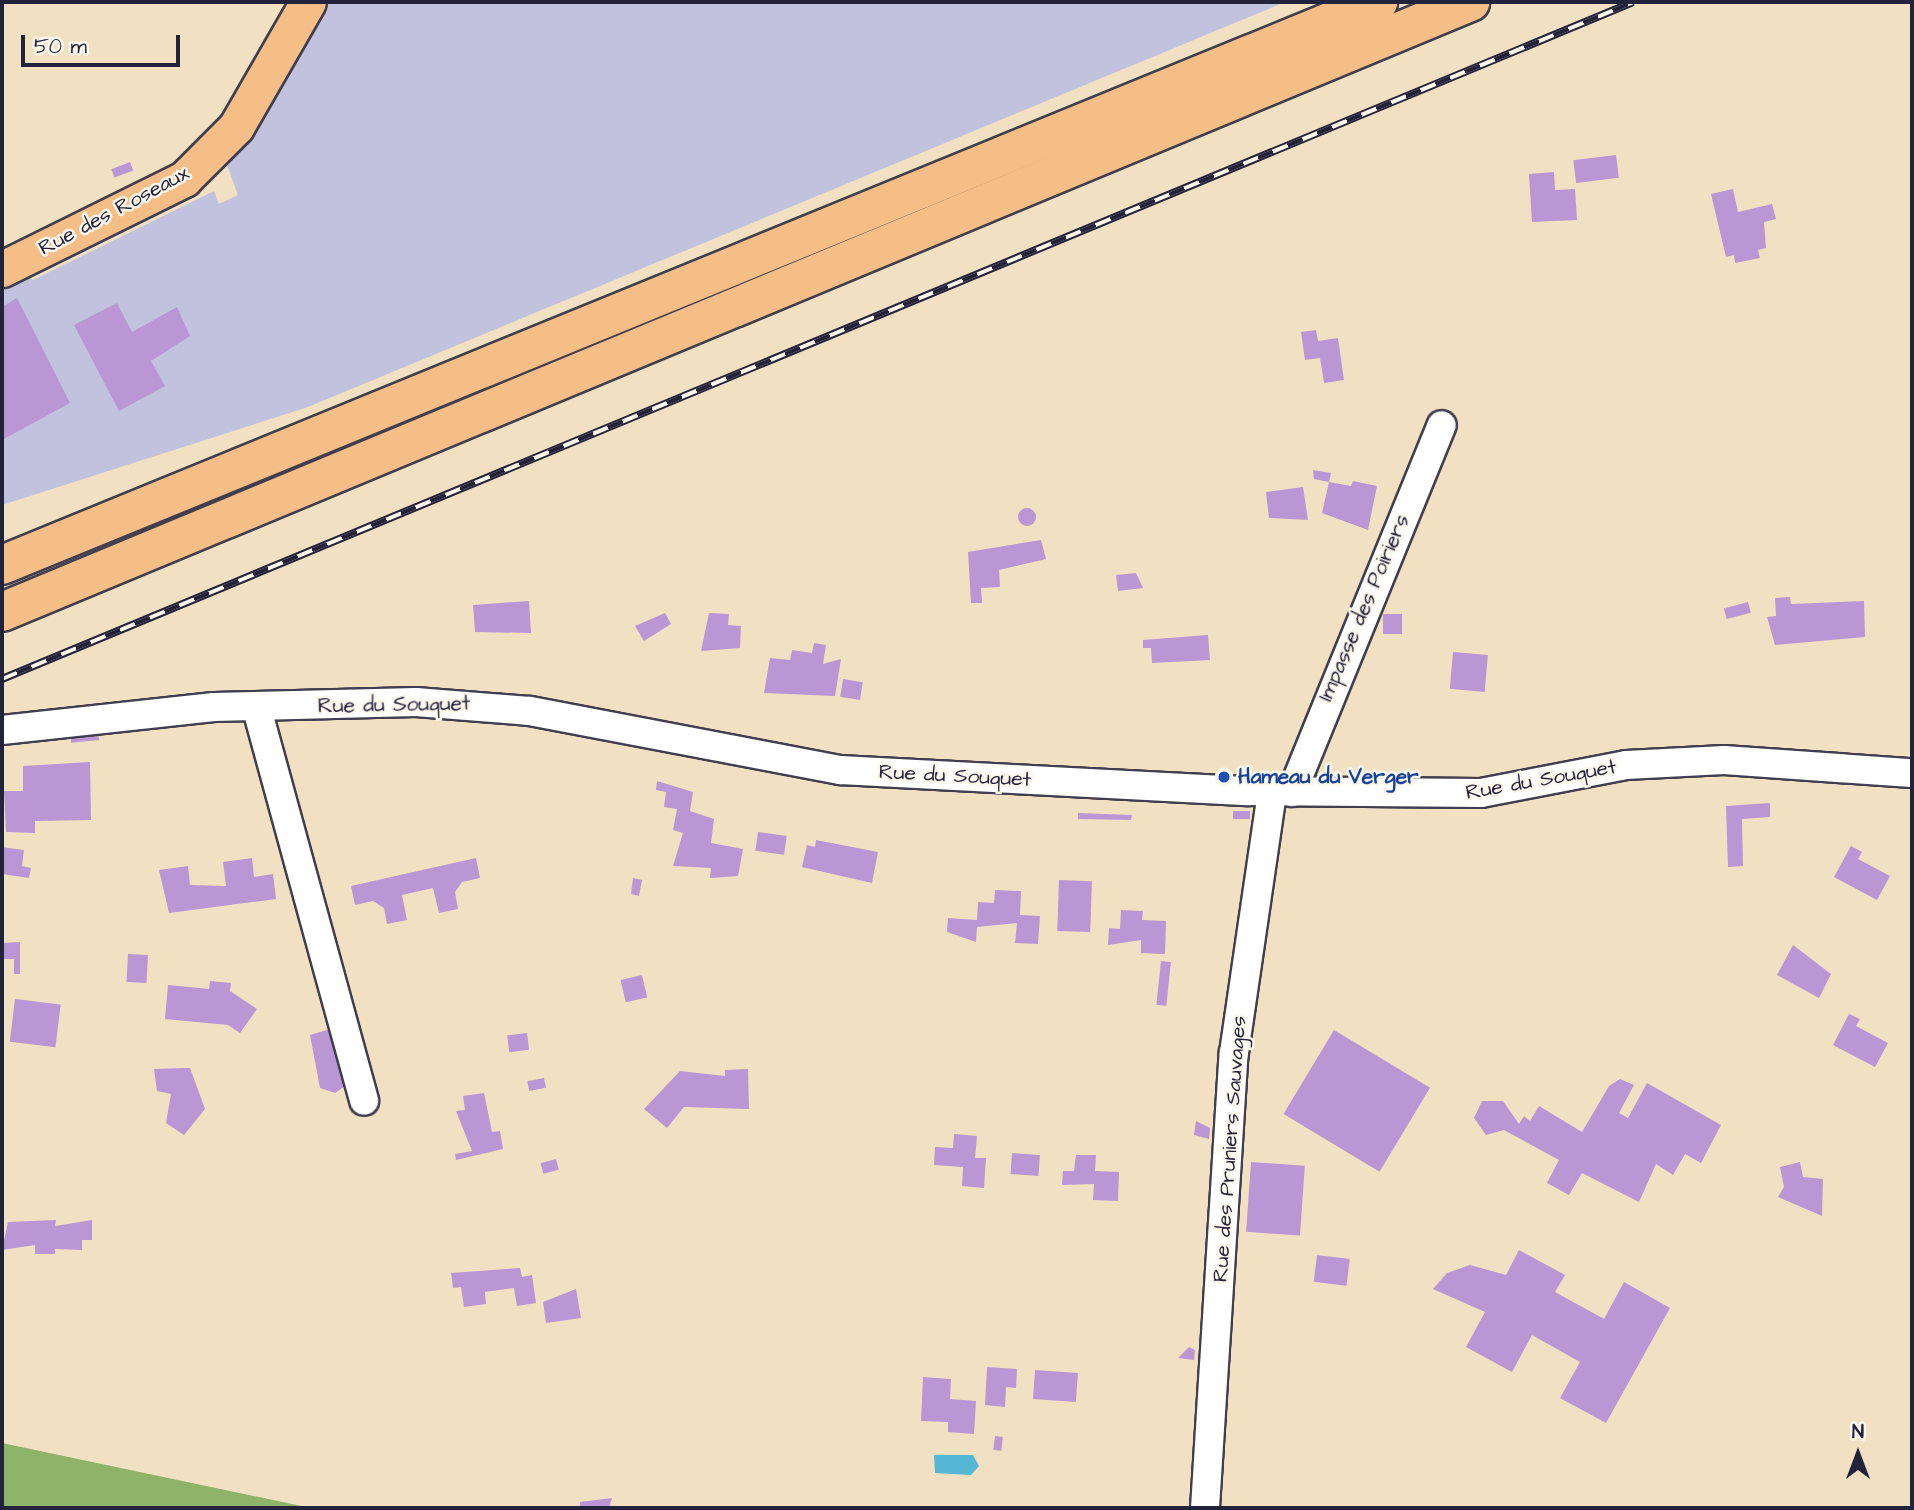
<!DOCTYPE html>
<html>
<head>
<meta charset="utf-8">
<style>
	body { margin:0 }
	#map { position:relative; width:1914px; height:1510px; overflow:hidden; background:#f1e0c1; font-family:"Architects Daughter",sans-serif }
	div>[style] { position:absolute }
	.industrial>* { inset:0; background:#c1c2dd }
	.forest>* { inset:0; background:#8db469 }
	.water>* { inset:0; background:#55b7d4 }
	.building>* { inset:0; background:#bb96d4; transform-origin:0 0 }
	.round { border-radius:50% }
	.roads { filter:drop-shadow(2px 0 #413e4f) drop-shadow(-2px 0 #413e4f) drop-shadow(0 2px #413e4f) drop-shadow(0 -2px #413e4f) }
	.minor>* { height:28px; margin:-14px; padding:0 14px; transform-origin:14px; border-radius:14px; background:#fff }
	.major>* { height:35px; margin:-17.5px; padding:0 17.5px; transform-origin:17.5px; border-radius:17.5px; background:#f6be87 }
	.highway>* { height:38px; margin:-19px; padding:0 19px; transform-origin:19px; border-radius:19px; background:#f6be87 }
	.rail>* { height:8px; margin-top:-4px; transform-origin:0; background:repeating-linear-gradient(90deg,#fbf7ec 0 16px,#22223b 0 32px); box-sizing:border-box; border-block:2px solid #22223b }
	.dots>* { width:19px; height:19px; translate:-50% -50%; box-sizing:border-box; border:4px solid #fbf7ec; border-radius:50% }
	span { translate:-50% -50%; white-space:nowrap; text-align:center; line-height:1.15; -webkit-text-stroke:5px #fbf7ec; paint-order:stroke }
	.street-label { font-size:21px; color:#22223b }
	.transit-label { font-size:21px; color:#164399; font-weight:700 }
	.left { translate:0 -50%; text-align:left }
	.frame { position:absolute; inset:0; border:4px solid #22223b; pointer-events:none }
	.north { position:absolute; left:1823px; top:1419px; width:70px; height:70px; -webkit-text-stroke:5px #fbf7ec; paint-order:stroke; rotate:0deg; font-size:19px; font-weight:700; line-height:28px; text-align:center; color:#22223b }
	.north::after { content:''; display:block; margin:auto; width:24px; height:32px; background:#22223b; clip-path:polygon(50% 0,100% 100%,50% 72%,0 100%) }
	.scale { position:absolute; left:21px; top:35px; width:159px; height:32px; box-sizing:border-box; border:4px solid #22223b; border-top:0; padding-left:9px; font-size:21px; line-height:24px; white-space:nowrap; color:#22223b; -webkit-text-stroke:5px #fbf7ec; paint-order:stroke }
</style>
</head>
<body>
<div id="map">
	<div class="industrial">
		<div style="clip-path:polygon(321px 2px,1285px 2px,308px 407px,2px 505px,2px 286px,26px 274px,33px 280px,214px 191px,219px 204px,238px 195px,227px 165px)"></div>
	</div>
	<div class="forest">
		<div style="clip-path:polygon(2px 1443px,311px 1508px,2px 1508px)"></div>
	</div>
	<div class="water">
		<div style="clip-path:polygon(934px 1455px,973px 1455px,979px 1466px,971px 1475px,935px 1473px)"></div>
	</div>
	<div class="building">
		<div style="left:1616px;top:155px;width:23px;height:43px;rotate:83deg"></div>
		<div style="left:130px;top:162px;width:9px;height:20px;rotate:69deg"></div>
		<div style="clip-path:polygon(1554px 172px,1555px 190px,1575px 189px,1577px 220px,1532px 222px,1529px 174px)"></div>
		<div style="clip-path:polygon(1733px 189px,1738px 212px,1772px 204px,1776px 219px,1764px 222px,1766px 248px,1758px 250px,1760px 258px,1735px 263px,1734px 255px,1726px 257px,1711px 194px)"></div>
		<div style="clip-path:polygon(17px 298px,70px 403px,2px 440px,2px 307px)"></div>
		<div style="clip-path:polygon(117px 303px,132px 332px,177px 307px,190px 336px,151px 361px,165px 386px,119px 411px,74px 325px)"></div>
		<div style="clip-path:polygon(1316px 330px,1318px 341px,1338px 338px,1344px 380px,1324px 383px,1320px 358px,1305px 360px,1301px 332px)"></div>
		<div style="clip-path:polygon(1313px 470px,1331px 473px,1329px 482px,1314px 479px)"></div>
		<div style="clip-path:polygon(1353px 481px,1377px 486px,1368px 530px,1322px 513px,1329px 482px,1351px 486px)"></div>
		<div style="clip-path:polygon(1303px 487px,1308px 520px,1269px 518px,1266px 492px)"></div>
		<div class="round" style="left:1018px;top:508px;width:18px;height:18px"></div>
		<div style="clip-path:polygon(1041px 540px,1046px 559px,999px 570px,1000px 587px,981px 588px,982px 603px,971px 603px,968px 552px)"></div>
		<div style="clip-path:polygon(1136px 573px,1143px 588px,1118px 591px,1116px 575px)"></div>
		<div style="clip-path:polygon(1790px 597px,1791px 604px,1864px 601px,1865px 637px,1775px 645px,1767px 617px,1776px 616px,1775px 598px)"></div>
		<div style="clip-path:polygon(529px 601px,531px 633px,475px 632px,473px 605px)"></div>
		<div style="left:1748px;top:602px;width:11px;height:25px;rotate:75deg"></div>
		<div style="clip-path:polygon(665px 613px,671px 624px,644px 641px,635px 626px)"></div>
		<div style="clip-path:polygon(709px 613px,729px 614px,728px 625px,741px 626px,740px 648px,701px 651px)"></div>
		<div style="left:1383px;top:614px;width:19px;height:20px"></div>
		<div style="clip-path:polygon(1208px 635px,1210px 660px,1152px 663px,1151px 648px,1143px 648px,1143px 640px)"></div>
		<div style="clip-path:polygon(814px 643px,826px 645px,823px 664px,841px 659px,835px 696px,764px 693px,770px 658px,790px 660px,792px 650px,812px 653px)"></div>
		<div style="left:1453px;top:652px;width:35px;height:37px;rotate:5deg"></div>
		<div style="left:843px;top:679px;width:20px;height:18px;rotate:9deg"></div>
		<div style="left:98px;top:730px;width:10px;height:28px;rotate:84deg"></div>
		<div style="clip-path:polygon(90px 762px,91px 820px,35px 821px,35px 833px,6px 832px,4px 791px,23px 791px,23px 766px)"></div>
		<div style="clip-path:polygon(657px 781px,693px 792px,690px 811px,714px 819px,711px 843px,743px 849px,738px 876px,710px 878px,711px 868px,673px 866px,683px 833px,673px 830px,677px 809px,664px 807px,666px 792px,656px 790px)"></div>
		<div style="clip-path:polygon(1770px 803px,1770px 817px,1742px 819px,1743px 866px,1728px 867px,1726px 806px)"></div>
		<div style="left:1233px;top:811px;width:17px;height:8px"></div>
		<div style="clip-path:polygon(1078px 813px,1132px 815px,1131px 820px,1078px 819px)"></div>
		<div style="left:758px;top:832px;width:29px;height:19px;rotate:8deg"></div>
		<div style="clip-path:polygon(816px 840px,878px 852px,872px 883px,802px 867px,807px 845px,815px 847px)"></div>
		<div style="clip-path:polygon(1851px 846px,1862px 852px,1858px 859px,1890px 876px,1877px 900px,1834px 877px)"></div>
		<div style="clip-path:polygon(2px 847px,24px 850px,22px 866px,31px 868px,29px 878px,2px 874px)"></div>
		<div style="clip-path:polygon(252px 858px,254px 877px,273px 874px,276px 899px,169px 913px,159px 870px,188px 866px,190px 885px,226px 886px,223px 862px)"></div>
		<div style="clip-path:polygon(476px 858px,480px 878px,462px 882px,455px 892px,458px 909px,439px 913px,433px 888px,402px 895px,407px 920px,387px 924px,384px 908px,373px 901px,355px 905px,351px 886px)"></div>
		<div style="clip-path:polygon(633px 878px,642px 880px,639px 896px,631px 894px)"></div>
		<div style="left:1059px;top:880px;width:33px;height:51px;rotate:2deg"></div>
		<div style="clip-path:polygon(995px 890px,1021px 891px,1020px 915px,1040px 916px,1038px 944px,1015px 943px,1017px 923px,977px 927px,976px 942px,947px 932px,948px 918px,977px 920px,978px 902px,994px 903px)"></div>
		<div style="clip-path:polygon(1121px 910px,1143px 911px,1142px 920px,1166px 921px,1165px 954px,1141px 953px,1141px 940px,1108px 945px,1109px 928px,1120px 929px)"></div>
		<div style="clip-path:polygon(20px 942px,20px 974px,14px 974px,14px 959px,3px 959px,3px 943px)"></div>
		<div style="clip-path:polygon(1793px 945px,1831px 974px,1819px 998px,1777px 975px)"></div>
		<div style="left:128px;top:954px;width:20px;height:28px;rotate:3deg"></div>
		<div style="left:1161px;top:961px;width:10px;height:44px;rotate:6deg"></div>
		<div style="left:642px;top:975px;width:23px;height:22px;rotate:77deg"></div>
		<div style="clip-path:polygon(210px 981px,231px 983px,230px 991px,257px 1009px,240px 1033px,228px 1025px,165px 1019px,168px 985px,209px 989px)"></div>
		<div style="left:15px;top:999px;width:46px;height:43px;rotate:7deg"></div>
		<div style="clip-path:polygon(1849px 1014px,1860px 1019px,1856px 1026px,1888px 1043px,1875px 1067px,1833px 1045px)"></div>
		<div style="clip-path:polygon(337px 1027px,348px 1084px,335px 1093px,320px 1088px,310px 1035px)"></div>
		<div style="left:1334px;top:1030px;width:112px;height:98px;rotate:31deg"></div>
		<div style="left:527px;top:1033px;width:17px;height:20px;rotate:83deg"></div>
		<div style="clip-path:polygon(183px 1068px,190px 1068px,205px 1109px,184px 1135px,166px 1123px,171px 1094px,157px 1091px,154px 1069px)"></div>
		<div style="clip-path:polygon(748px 1069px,749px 1109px,684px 1107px,667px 1128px,644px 1109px,680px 1071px,725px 1076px,725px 1070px)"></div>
		<div style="left:544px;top:1078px;width:10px;height:17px;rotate:79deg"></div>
		<div style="clip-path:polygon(1620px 1079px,1634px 1085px,1619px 1113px,1628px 1118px,1647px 1083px,1721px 1125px,1701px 1163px,1685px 1154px,1673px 1175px,1656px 1164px,1639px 1202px,1582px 1173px,1569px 1195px,1547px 1183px,1559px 1160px,1504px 1130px,1486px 1135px,1474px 1118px,1482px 1101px,1503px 1101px,1519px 1124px,1524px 1116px,1530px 1121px,1539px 1106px,1582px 1132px,1609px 1086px)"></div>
		<div style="clip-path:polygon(484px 1093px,492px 1132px,500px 1131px,503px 1149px,456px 1160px,455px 1154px,472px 1151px,456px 1111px,465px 1110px,463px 1096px)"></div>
		<div style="clip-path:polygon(1196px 1121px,1210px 1128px,1209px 1139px,1194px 1135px)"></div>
		<div style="clip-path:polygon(954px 1134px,977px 1136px,975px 1158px,986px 1158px,984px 1188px,962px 1186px,963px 1167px,934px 1165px,935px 1147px,953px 1148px)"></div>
		<div style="left:1012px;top:1153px;width:28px;height:21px;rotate:4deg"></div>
		<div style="clip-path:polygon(1076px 1155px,1096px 1155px,1095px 1171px,1119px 1172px,1118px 1201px,1093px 1200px,1094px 1184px,1062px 1185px,1063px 1171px,1074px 1171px)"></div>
		<div style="left:556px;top:1159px;width:11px;height:16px;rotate:75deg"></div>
		<div style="left:1251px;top:1162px;width:54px;height:70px;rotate:4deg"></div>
		<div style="clip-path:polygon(1800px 1162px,1803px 1177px,1823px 1179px,1822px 1216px,1778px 1197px,1784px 1187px,1780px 1167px)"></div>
		<div style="clip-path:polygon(56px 1220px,55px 1226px,92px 1220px,92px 1240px,82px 1240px,82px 1250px,55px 1249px,55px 1254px,35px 1254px,35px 1245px,2px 1250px,8px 1222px)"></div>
		<div style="clip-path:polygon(1519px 1250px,1565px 1275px,1555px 1292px,1604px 1319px,1624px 1282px,1670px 1308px,1606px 1423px,1560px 1398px,1580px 1362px,1532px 1335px,1512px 1372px,1466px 1347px,1485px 1312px,1433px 1289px,1447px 1273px,1470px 1265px,1506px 1275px)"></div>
		<div style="left:1317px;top:1255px;width:33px;height:27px;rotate:7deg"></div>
		<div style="clip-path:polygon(520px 1268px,522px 1277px,532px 1275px,536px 1303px,517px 1306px,514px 1288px,485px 1292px,486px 1304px,464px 1307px,461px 1287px,453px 1288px,451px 1273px)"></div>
		<div style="clip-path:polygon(576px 1289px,581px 1318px,546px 1323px,543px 1302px)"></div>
		<div style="clip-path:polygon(1189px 1347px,1195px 1350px,1194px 1360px,1178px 1358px)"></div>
		<div style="clip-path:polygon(987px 1367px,1017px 1369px,1016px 1388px,1006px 1387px,1005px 1407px,985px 1405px)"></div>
		<div style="left:1035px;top:1370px;width:43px;height:29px;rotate:4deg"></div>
		<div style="clip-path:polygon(923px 1377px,951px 1379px,950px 1399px,976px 1401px,974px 1434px,948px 1432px,948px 1422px,921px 1421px)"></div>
		<div style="left:995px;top:1436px;width:8px;height:14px;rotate:7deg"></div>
		<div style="clip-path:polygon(612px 1498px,609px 1508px,580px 1508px,580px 1502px)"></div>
	</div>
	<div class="roads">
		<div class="minor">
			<div style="left:257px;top:709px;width:406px;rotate:74.7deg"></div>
			<div style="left:2px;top:730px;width:213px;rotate:-6.2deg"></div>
			<div style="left:214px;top:707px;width:202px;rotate:-1.4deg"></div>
			<div style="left:416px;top:702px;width:114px;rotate:4.5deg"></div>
			<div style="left:530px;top:711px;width:316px;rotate:10.8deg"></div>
			<div style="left:840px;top:770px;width:408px;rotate:3deg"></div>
			<div style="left:1247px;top:791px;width:234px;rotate:0.5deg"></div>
			<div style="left:1481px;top:793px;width:148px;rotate:-10.9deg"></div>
			<div style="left:1626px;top:765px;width:98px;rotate:-2.9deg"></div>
			<div style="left:1724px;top:760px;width:188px;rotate:4deg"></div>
			<div style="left:1292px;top:792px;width:396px;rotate:-67.8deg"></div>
			<div style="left:1205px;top:1508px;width:456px;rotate:-86.4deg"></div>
			<div style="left:1234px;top:1053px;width:264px;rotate:-81.7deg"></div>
		</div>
		<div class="major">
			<div style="left:2px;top:269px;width:203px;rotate:-26.3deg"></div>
			<div style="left:184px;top:179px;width:74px;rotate:-45deg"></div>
			<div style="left:236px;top:127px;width:144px;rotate:-60.1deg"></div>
		</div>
		<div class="highway">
			<div style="left:2px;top:565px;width:1487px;rotate:-22.25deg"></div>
			<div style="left:2px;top:612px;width:1590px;rotate:-22.56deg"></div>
		</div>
	</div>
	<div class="rail">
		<div style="left:2px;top:679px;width:1766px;rotate:-22.54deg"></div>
	</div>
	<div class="dots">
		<div style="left:1224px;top:777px;background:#1a4fb4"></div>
	</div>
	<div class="street-label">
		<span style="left:114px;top:211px;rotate:-28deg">Rue des Roseaux</span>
		<span style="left:1364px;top:608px;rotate:-67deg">Impasse des Poiriers</span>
		<span style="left:394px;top:705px;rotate:-1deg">Rue du Souquet</span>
		<span style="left:955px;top:776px;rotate:3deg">Rue du Souquet</span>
		<span style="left:1541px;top:780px;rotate:-10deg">Rue du Souquet</span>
		<span style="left:1230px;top:1149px;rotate:-86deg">Rue des Pruniers Sauvages</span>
	</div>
	<div class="transit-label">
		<span class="left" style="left:1238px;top:777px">Hameau du Verger</span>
	</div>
	<div class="frame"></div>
	<div class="north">N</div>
	<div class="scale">50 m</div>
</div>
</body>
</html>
